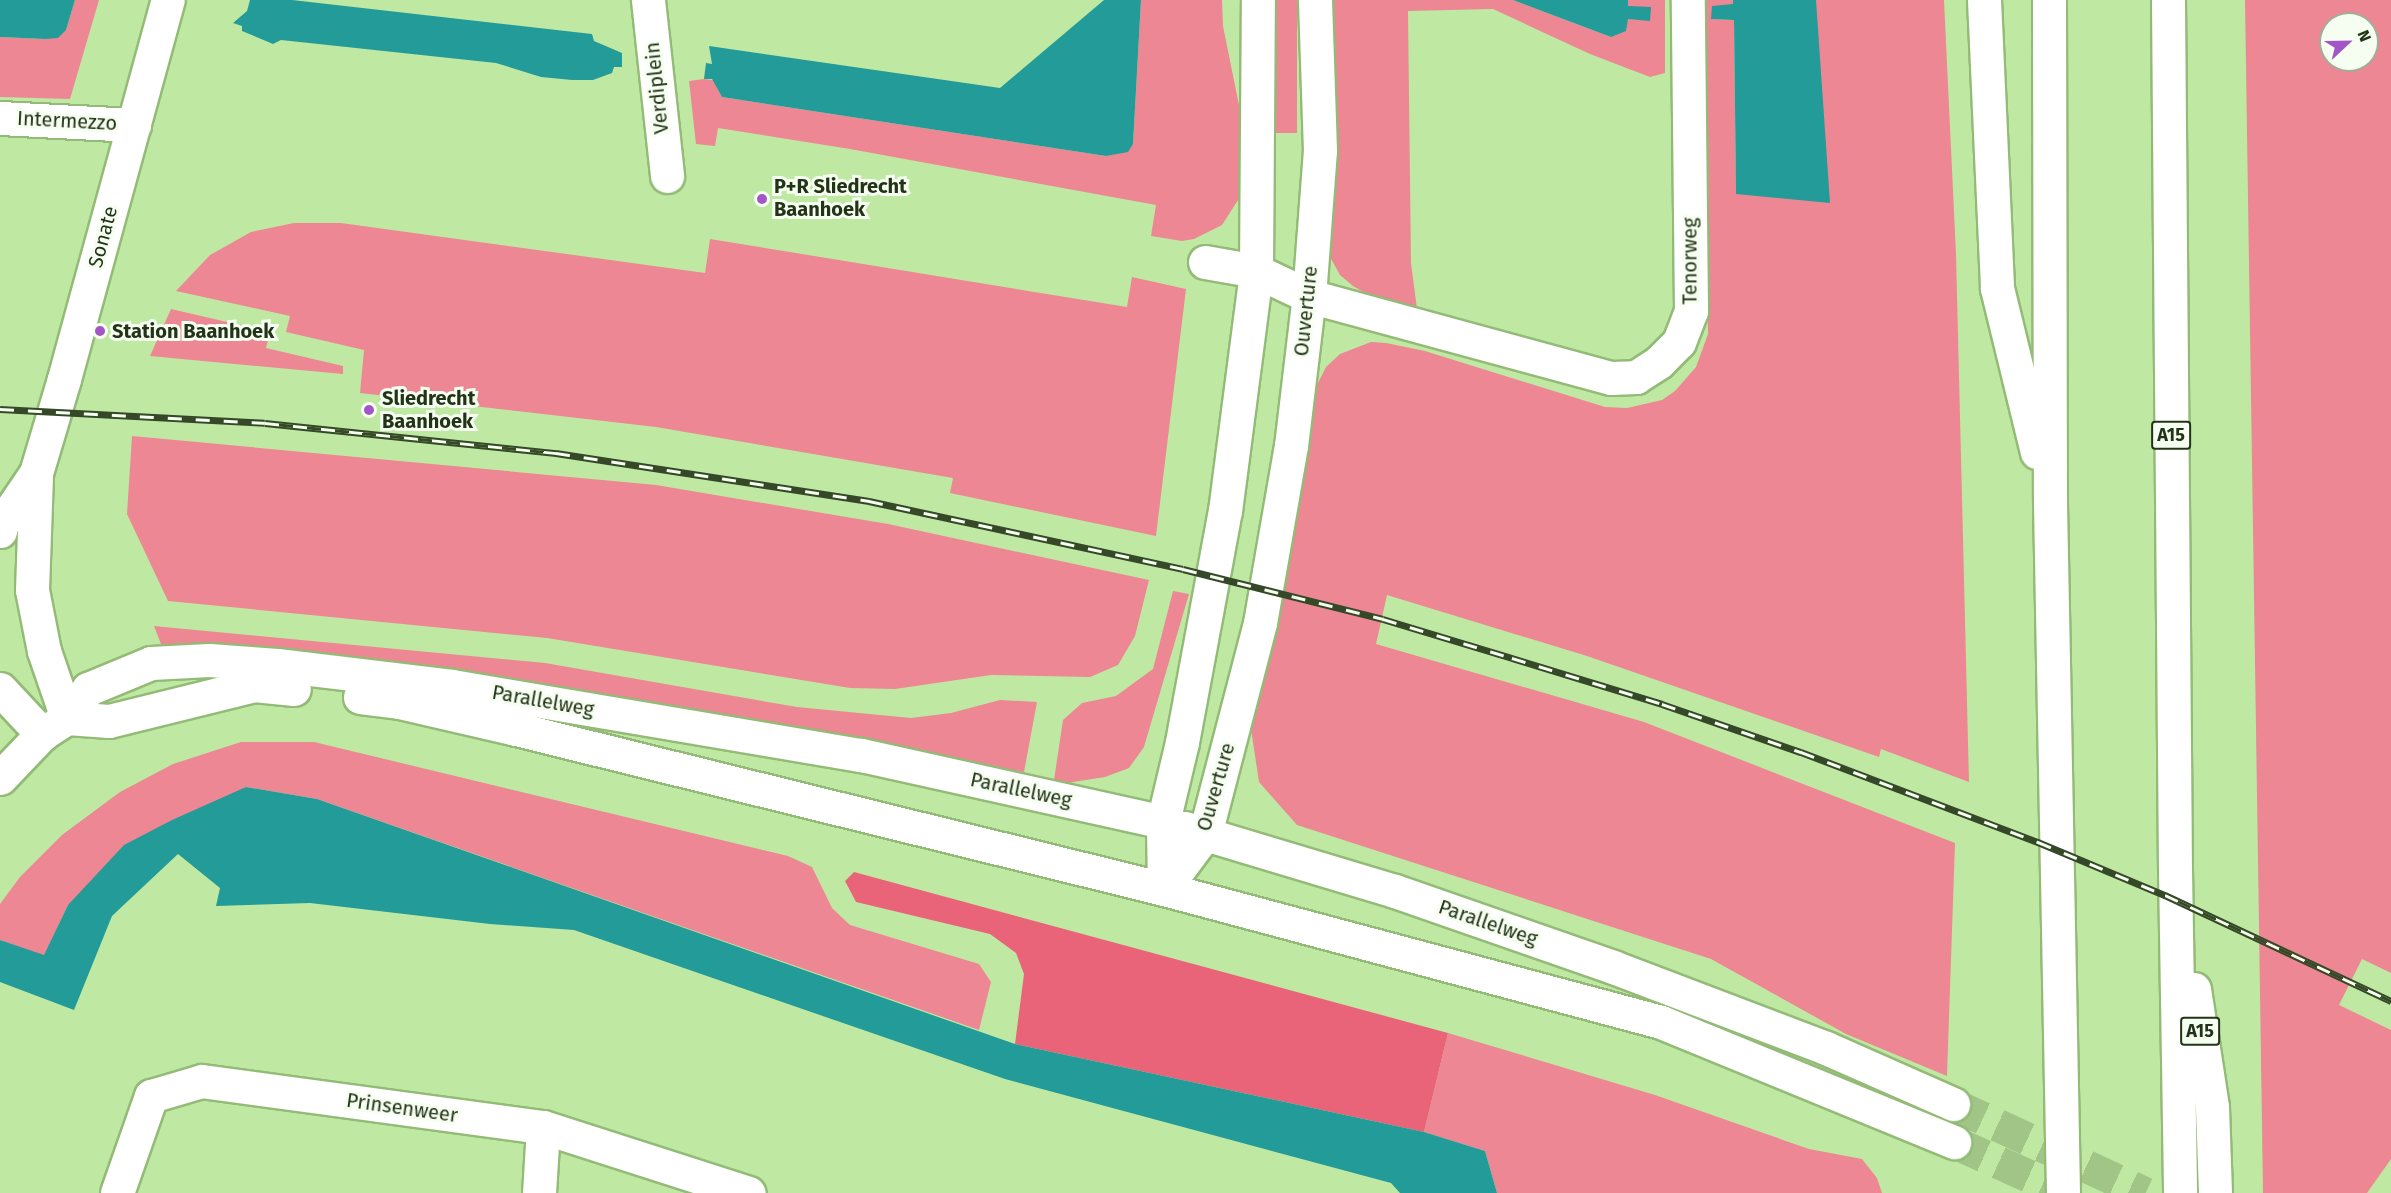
<!DOCTYPE html>
<html>
<head>
<meta charset="utf-8">
<style>
	body { margin:0 }
	#map { position:relative; width:2391px; height:1193px; overflow:hidden; background:#bfe9a3; font-family:"Fira Sans",sans-serif }
	div>[style] { position:absolute }
	.green>* { inset:0; background:#ed8793; transform-origin:0 0 }
	.forest>* { inset:0; background:#ea6479 }
	.water>* { inset:0; background:#229b99 }
	.major-tunnel>* { height:33px; margin-top:-16.5px; transform-origin:0; background:repeating-linear-gradient(90deg,#a0c587 0 33px,transparent 0 49px) }
	.roads { filter:drop-shadow(2px 0 #93bb77) drop-shadow(-2px 0 #93bb77) drop-shadow(0 2px #93bb77) drop-shadow(0 -2px #93bb77) }
	.minor>* { height:33px; margin:-16.5px; padding:0 16.5px; transform-origin:16.5px; border-radius:16.5px; background:#fff }
	.major>* { height:33px; margin:-16.5px; padding:0 16.5px; transform-origin:16.5px; border-radius:16.5px; background:#fff }
	.highway>* { height:33px; margin:-16.5px; padding:0 16.5px; transform-origin:16.5px; border-radius:16.5px; background:#fff }
	.rail>* { height:7px; margin-top:-3.5px; transform-origin:0; background:repeating-linear-gradient(90deg,#f5fef0 0 14px,#354827 0 28px); box-sizing:border-box; border-block:2px solid #354827 }
	.dots>* { width:16px; height:16px; translate:-50% -50%; box-sizing:border-box; border:3px solid #f5fef0; border-radius:50% }
	span { translate:-50% -50%; white-space:nowrap; text-align:center; line-height:1.15; -webkit-text-stroke:6px #f5fef0; paint-order:stroke }
	.shield-label span { padding:2px 4px; background:#f5fef0; border:2px solid; border-radius:4px; -webkit-text-stroke-width:0 }
	.shield-label { font-size:18px; color:#233317; font-weight:700 }
	.street-label { font-size:20px; color:#233317 }
	.poi-label { font-size:20px; color:#233317; font-weight:700 }
	.left { translate:0 -50%; text-align:left }
	.north { position:absolute; left:2319px; top:12px; width:60px; height:60px; box-sizing:border-box; background:#f5fef0; border:2px solid #a1ad99; border-radius:50%; rotate:68deg; font-size:16px; font-weight:700; line-height:24px; text-align:center; color:#233317 }
	.north::after { content:''; display:block; margin:auto; width:21px; height:27px; background:#a356c8; clip-path:polygon(50% 0,100% 100%,50% 72%,0 100%) }
</style>
</head>
<body>
<div id="map">
	<div class="green">
		<div style="clip-path:polygon(75px 0,99px 0,70px 99px,0 97px,0 37px,45px 39px,66px 30px)"></div>
		<div style="clip-path:polygon(1141px 0,1222px 0,1223px 26px,1245px 135px,1240px 197px,1222px 225px,1194px 239px,1182px 241px,1151px 236px,1156px 205px,850px 149px,718px 128px,715px 146px,696px 144px,689px 81px,704px 79px,713px 80px,722px 97px,1106px 156px,1115px 154px,1133px 144px)"></div>
		<div style="left:1268px;top:0;width:29px;height:133px"></div>
		<div style="clip-path:polygon(1330px 0,1513px 0,1611px 37px,1628px 19px,1650px 20px,1628px 6px,1628px 0,1665px 0,1665px 73px,1650px 77px,1590px 54px,1493px 9px,1408px 11px,1411px 263px,1417px 309px,1365px 293px,1353px 286px,1340px 275px,1329px 255px,1326px 241px)"></div>
		<div style="clip-path:polygon(1705px 0,1733px 0,1734px 4px,1712px 19px,1734px 20px,1736px 194px,1816px 13px,1816px 0,1944px 0,1956px 254px,1969px 782px,1881px 749px,1879px 757px,1587px 656px,1387px 595px,1376px 644px,1644px 722px,1955px 843px,1947px 1076px,1846px 1034px,1711px 959px,1297px 825px,1259px 782px,1251px 729px,1302px 492px,1317px 385px,1326px 367px,1340px 354px,1371px 342px,1386px 343px,1425px 351px,1605px 407px,1627px 408px,1662px 400px,1675px 391px,1696px 367px,1708px 334px)"></div>
		<div style="clip-path:polygon(evenodd,2245px 0,2391px 0,2391px 973px,2362px 959px,2339px 1005px,2391px 1030px,2391px 1159px,2367px 1193px,2263px 1193px,2245px 0,2331px 24px,2367px 24px,2367px 60px,2331px 60px,2331px 24px)"></div>
		<div style="clip-path:polygon(294px 223px,341px 223px,705px 273px,710px 239px,1127px 307px,1132px 277px,1186px 289px,1156px 536px,950px 493px,953px 478px,656px 427px,360px 393px,364px 350px,286px 332px,290px 316px,176px 291px,210px 255px,251px 232px)"></div>
		<div style="clip-path:polygon(171px 309px,270px 332px,266px 348px,343px 366px,343px 374px,150px 356px)"></div>
		<div style="clip-path:polygon(132px 436px,656px 485px,888px 524px,1149px 580px,1135px 636px,1118px 665px,1090px 677px,991px 675px,895px 689px,850px 688px,547px 638px,168px 601px,127px 514px)"></div>
		<div style="clip-path:polygon(1173px 591px,1189px 594px,1144px 747px,1129px 768px,1105px 777px,1067px 783px,1054px 780px,1063px 720px,1082px 703px,1116px 696px,1153px 669px)"></div>
		<div style="clip-path:polygon(154px 626px,545px 663px,797px 707px,911px 718px,951px 713px,1000px 700px,1037px 702px,1024px 772px,543px 685px,222px 644px,161px 644px)"></div>
		<div style="clip-path:polygon(241px 742px,314px 742px,788px 856px,812px 867px,832px 908px,850px 925px,979px 964px,991px 982px,979px 1030px,317px 799px,246px 787px,68px 905px,44px 956px,0 940px,0 904px,20px 877px,62px 835px,120px 792px,173px 764px)"></div>
		<div style="clip-path:polygon(1448px 1033px,1655px 1095px,1809px 1149px,1862px 1159px,1877px 1178px,1882px 1193px,1497px 1193px,1485px 1151px,1424px 1132px)"></div>
	</div>
	<div class="forest">
		<div style="clip-path:polygon(854px 872px,1448px 1033px,1424px 1132px,1015px 1044px,1024px 974px,1016px 953px,990px 934px,856px 902px,845px 881px)"></div>
	</div>
	<div class="water">
		<div style="clip-path:polygon(0 0,75px 0,66px 30px,58px 38px,45px 39px,0 37px)"></div>
		<div style="clip-path:polygon(250px 0,292px 0,592px 34px,594px 41px,622px 53px,622px 67px,614px 67px,612px 73px,593px 80px,572px 80px,541px 77px,496px 63px,281px 40px,273px 44px,242px 31px,242px 26px,233px 23px,247px 11px)"></div>
		<div style="clip-path:polygon(1104px 0,1141px 0,1133px 144px,1128px 152px,1106px 156px,722px 97px,712px 79px,704px 79px,706px 63px,712px 64px,709px 46px,1000px 88px)"></div>
		<div style="clip-path:polygon(1513px 0,1628px 0,1628px 6px,1651px 7px,1650px 21px,1628px 19px,1626px 31px,1611px 37px)"></div>
		<div style="clip-path:polygon(1733px 0,1816px 0,1830px 203px,1736px 194px,1734px 20px,1711px 19px,1712px 6px,1733px 4px)"></div>
		<div style="clip-path:polygon(246px 787px,317px 799px,1015px 1044px,1424px 1132px,1485px 1151px,1497px 1193px,1400px 1193px,1391px 1183px,1005px 1079px,574px 930px,490px 924px,310px 903px,216px 906px,220px 888px,178px 854px,112px 916px,74px 1010px,0 982px,0 940px,44px 955px,68px 905px,124px 845px,172px 820px)"></div>
	</div>
	<div class="major-tunnel">
		<div style="left:1953px;top:1104px;width:212px;rotate:24.9deg"></div>
		<div style="left:1954px;top:1142px;width:124px;rotate:24.3deg"></div>
	</div>
	<div class="roads">
		<div class="minor">
			<div style="left:648px;top:0;width:177px;rotate:83.8deg"></div>
			<div style="left:0;top:118px;width:134px;rotate:3deg"></div>
			<div style="left:1205px;top:262px;width:52px;rotate:10deg"></div>
			<div style="left:1256px;top:271px;width:59px;rotate:25.3deg"></div>
			<div style="left:1309px;top:296px;width:313px;rotate:15.2deg"></div>
			<div style="left:1611px;top:378px;width:25px;rotate:-2deg"></div>
			<div style="left:1636px;top:377px;width:27px;rotate:-33deg"></div>
			<div style="left:1659px;top:362px;width:28px;rotate:-45deg"></div>
			<div style="left:1679px;top:342px;width:33px;rotate:-69deg"></div>
			<div style="left:1691px;top:311px;width:311px;rotate:-90.6deg"></div>
			<div style="left:0;top:531px;width:8px;rotate:-76deg"></div>
			<div style="left:2px;top:523px;width:60px;rotate:-55.8deg"></div>
			<div style="left:0;top:689px;width:62px;rotate:47deg"></div>
			<div style="left:360px;top:697px;width:39px;rotate:7deg"></div>
			<div style="left:399px;top:702px;width:120px;rotate:13deg"></div>
			<div style="left:516px;top:729px;width:667px;rotate:13.87deg"></div>
			<div style="left:67px;top:718px;width:42px;rotate:4.1deg"></div>
			<div style="left:109px;top:721px;width:149px;rotate:-13.9deg"></div>
			<div style="left:254px;top:685px;width:40px;rotate:5.7deg"></div>
			<div style="left:67px;top:718px;width:71px;rotate:-108.9deg"></div>
			<div style="left:44px;top:651px;width:62px;rotate:-101.1deg"></div>
			<div style="left:32px;top:590px;width:117px;rotate:-88deg"></div>
			<div style="left:36px;top:473px;width:98px;rotate:-73.4deg"></div>
			<div style="left:64px;top:379px;width:393px;rotate:-74.7deg"></div>
			<div style="left:0;top:778px;width:61px;rotate:-46.3deg"></div>
			<div style="left:42px;top:734px;width:30px;rotate:-33deg"></div>
			<div style="left:67px;top:718px;width:36px;rotate:-54deg"></div>
			<div style="left:88px;top:689px;width:68px;rotate:-22.4deg"></div>
			<div style="left:151px;top:663px;width:58px;rotate:-3deg"></div>
			<div style="left:209px;top:660px;width:68px;rotate:4.2deg"></div>
			<div style="left:277px;top:665px;width:176px;rotate:6.8deg"></div>
			<div style="left:452px;top:686px;width:415px;rotate:9.6deg"></div>
			<div style="left:861px;top:755px;width:309px;rotate:12.5deg"></div>
			<div style="left:117px;top:1193px;width:103px;rotate:-70.7deg"></div>
			<div style="left:151px;top:1096px;width:53px;rotate:-16.4deg"></div>
			<div style="left:202px;top:1081px;width:344px;rotate:7.7deg"></div>
			<div style="left:543px;top:1127px;width:216px;rotate:17.8deg"></div>
			<div style="left:539px;top:1193px;width:66px;rotate:-86.5deg"></div>
		</div>
		<div class="major">
			<div style="left:1185px;top:828px;width:219px;rotate:16.7deg"></div>
			<div style="left:1395px;top:891px;width:231px;rotate:19.2deg"></div>
			<div style="left:1613px;top:967px;width:228px;rotate:20.8deg"></div>
			<div style="left:1826px;top:1048px;width:139px;rotate:23.8deg"></div>
			<div style="left:1164px;top:889px;width:69px;rotate:-53.3deg"></div>
			<div style="left:1205px;top:834px;width:218px;rotate:-75.4deg"></div>
			<div style="left:1260px;top:623px;width:180px;rotate:-80.1deg"></div>
			<div style="left:1291px;top:446px;width:151px;rotate:-83.2deg"></div>
			<div style="left:1309px;top:296px;width:145px;rotate:-85.7deg"></div>
			<div style="left:1320px;top:151px;width:151px;rotate:-91.9deg"></div>
			<div style="left:1164px;top:889px;width:67px;rotate:-90.9deg"></div>
			<div style="left:1163px;top:822px;width:82px;rotate:-76.6deg"></div>
			<div style="left:1182px;top:742px;width:235px;rotate:-79.5deg"></div>
			<div style="left:1225px;top:511px;width:242px;rotate:-82.6deg"></div>
			<div style="left:1256px;top:271px;width:271px;rotate:-89.6deg"></div>
			<div style="left:1164px;top:889px;width:514px;rotate:14.98deg"></div>
			<div style="left:1661px;top:1022px;width:317px;rotate:22.3deg"></div>
		</div>
		<div class="highway">
			<div style="left:1984px;top:0;width:288px;rotate:87.4deg"></div>
			<div style="left:1997px;top:288px;width:169px;rotate:76.3deg"></div>
			<div style="left:2049px;top:0;width:503px;rotate:89.89deg"></div>
			<div style="left:2050px;top:503px;width:690px;rotate:88.92deg"></div>
			<div style="left:2168px;top:0;width:869px;rotate:89.54deg"></div>
			<div style="left:2175px;top:869px;width:324px;rotate:89.1deg"></div>
			<div style="left:2194px;top:989px;width:119px;rotate:81.3deg"></div>
			<div style="left:2212px;top:1107px;width:86px;rotate:88deg"></div>
		</div>
	</div>
	<div class="rail">
		<div style="left:0;top:409px;width:265px;rotate:3deg"></div>
		<div style="left:265px;top:423px;width:293px;rotate:5.9deg"></div>
		<div style="left:556px;top:453px;width:317px;rotate:8.7deg"></div>
		<div style="left:869px;top:501px;width:321px;rotate:12.2deg"></div>
		<div style="left:1183px;top:569px;width:206px;rotate:14deg"></div>
		<div style="left:1383px;top:619px;width:135px;rotate:16.8deg"></div>
		<div style="left:1512px;top:658px;width:157px;rotate:17deg"></div>
		<div style="left:1662px;top:704px;width:147px;rotate:19.1deg"></div>
		<div style="left:1801px;top:752px;width:254px;rotate:20.8deg"></div>
		<div style="left:2038px;top:842px;width:138px;rotate:22.7deg"></div>
		<div style="left:2165px;top:895px;width:250px;rotate:25.1deg"></div>
	</div>
	<div class="dots">
		<div style="left:762px;top:199px;background:#a356c8"></div>
		<div style="left:100px;top:331px;background:#a356c8"></div>
		<div style="left:369px;top:410px;background:#a356c8"></div>
	</div>
	<div class="shield-label">
		<span style="left:2171px;top:435px">A15</span>
		<span style="left:2200px;top:1031px">A15</span>
	</div>
	<div class="street-label">
		<span style="left:657px;top:88px;rotate:-96deg">Verdiplein</span>
		<span style="left:67px;top:121px;rotate:3deg">Intermezzo</span>
		<span style="left:103px;top:237px;rotate:-75deg">Sonate</span>
		<span style="left:1690px;top:261px;rotate:-90deg">Tenorweg</span>
		<span style="left:1306px;top:311px;rotate:-84deg">Ouverture</span>
		<span style="left:543px;top:701px;rotate:10deg">Parallelweg</span>
		<span style="left:1216px;top:787px;rotate:-74deg">Ouverture</span>
		<span style="left:1021px;top:790px;rotate:12deg">Parallelweg</span>
		<span style="left:1488px;top:923px;rotate:19deg">Parallelweg</span>
		<span style="left:402px;top:1108px;rotate:8deg">Prinsenweer</span>
	</div>
	<div class="poi-label">
		<span class="left" style="left:774px;top:198px">P+R Sliedrecht<br>Baanhoek</span>
		<span class="left" style="left:112px;top:331px">Station Baanhoek</span>
		<span class="left" style="left:382px;top:410px">Sliedrecht<br>Baanhoek</span>
	</div>
	<div class="north">N</div>
</div>
</body>
</html>
